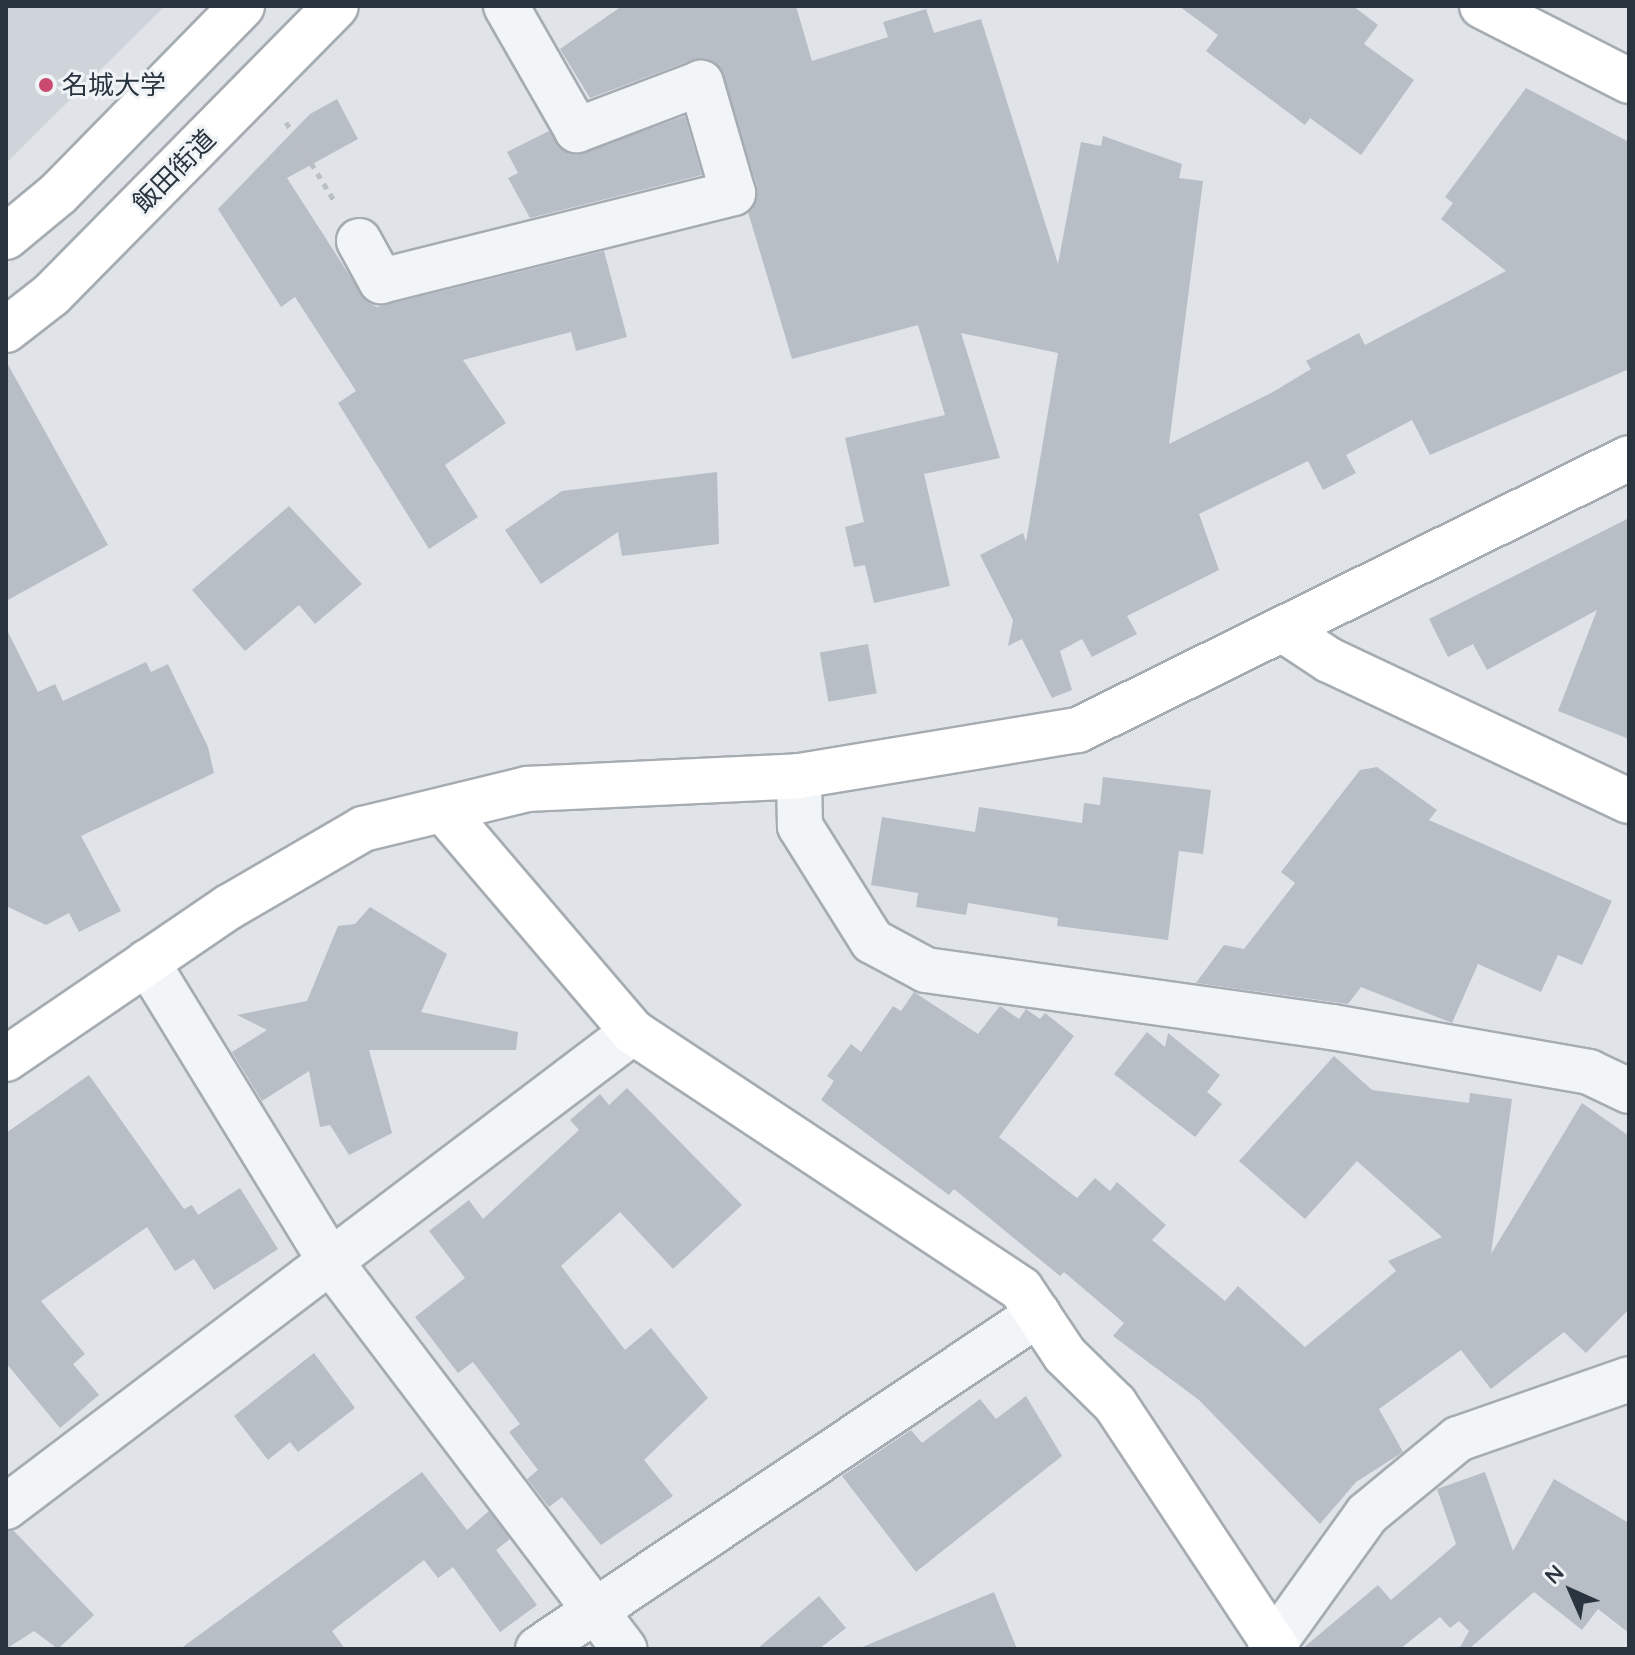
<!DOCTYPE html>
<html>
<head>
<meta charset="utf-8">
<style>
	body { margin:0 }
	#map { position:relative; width:1635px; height:1655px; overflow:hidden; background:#e0e4e8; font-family:Quicksand,"Noto Sans JP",sans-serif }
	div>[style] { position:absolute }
	.built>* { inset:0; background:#ced4da }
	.building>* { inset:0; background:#b7bec5; transform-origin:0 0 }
	.path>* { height:5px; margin-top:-2.5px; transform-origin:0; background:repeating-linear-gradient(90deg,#babfc3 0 6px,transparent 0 12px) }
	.roads { filter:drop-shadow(2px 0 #a5acb2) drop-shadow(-2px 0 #a5acb2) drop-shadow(0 2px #a5acb2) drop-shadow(0 -2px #a5acb2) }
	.street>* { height:44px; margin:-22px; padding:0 22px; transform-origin:22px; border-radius:22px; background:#f2f5f7 }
	.secondary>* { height:44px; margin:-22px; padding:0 22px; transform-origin:22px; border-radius:22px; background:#fff }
	.highway>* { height:44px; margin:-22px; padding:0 22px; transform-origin:22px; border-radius:22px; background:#fff }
	.dots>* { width:22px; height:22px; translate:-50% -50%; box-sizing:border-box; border:4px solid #eff3f6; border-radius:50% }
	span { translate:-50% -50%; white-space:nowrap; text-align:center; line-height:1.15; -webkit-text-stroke:6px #eff3f6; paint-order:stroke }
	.poi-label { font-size:26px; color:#29343f }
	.left { translate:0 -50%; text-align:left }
	.street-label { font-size:26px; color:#29343f }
	.frame { position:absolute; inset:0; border:8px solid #29343f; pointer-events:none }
	.north { position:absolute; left:1531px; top:1551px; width:80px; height:80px; -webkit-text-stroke:6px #eff3f6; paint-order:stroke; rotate:315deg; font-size:22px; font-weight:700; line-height:32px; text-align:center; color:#29343f }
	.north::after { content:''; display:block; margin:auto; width:28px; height:36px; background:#29343f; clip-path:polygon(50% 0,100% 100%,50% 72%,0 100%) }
</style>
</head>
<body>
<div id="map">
	<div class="built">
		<div style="clip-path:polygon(6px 6px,165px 6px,6px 163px)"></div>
	</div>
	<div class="building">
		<div style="clip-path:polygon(622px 6px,796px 6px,812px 61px,888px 37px,883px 22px,926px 9px,934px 33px,981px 19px,1058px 264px,1081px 142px,1101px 146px,1103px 136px,1182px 164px,1179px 178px,1203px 181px,1169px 444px,1273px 392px,1311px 369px,1306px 361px,1359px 333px,1365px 345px,1506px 271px,1441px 219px,1453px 203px,1445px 197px,1526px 88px,1629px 142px,1629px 369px,1430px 455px,1412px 420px,1346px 455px,1356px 473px,1323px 490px,1308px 461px,1199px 514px,1219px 570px,1127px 616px,1137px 634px,1092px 657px,1082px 639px,1060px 651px,1072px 690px,1052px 698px,1022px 639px,1008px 646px,1013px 620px,980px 555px,1023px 533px,1026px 542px,1058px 353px,961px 333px,1000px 458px,924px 474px,950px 586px,874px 603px,865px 565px,854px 567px,845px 527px,864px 522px,845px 438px,945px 415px,918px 325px,792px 359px,748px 212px,757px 186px,718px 65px,692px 60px,590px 98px,560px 49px)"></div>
		<div style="clip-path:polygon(1179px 6px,1353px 6px,1378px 25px,1364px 44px,1414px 80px,1361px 155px,1310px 118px,1305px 125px,1206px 51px,1218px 35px)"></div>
		<div style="clip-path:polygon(337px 99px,358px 139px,287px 178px,366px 301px,377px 307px,604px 251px,627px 337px,576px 351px,571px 332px,463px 360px,506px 423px,445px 465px,478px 517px,429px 549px,338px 403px,356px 391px,295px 297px,281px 307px,218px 209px,310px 114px)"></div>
		<div style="clip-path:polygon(685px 116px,702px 175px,530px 218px,508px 178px,518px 173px,507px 152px,549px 131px,575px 155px)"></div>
		<div style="clip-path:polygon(6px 361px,108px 545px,6px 601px)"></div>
		<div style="clip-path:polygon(717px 472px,719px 544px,622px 556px,618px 532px,541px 584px,505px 530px,562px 491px)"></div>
		<div style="clip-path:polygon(289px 506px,362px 584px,315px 624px,299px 605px,245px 651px,192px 590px)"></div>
		<div style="clip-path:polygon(1629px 518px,1629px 739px,1558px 711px,1597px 610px,1487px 670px,1473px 644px,1448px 657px,1429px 619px)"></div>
		<div style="clip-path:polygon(6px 628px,38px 692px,55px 684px,63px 701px,146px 662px,151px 672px,168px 664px,208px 747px,214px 773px,81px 836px,121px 911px,79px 932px,69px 913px,46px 925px,6px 906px)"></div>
		<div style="left:868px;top:644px;width:50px;height:49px;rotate:80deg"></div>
		<div style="clip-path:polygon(1377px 767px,1437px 810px,1429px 820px,1612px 901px,1582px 965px,1558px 955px,1541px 992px,1478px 964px,1452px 1023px,1361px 987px,1348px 1004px,1196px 983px,1224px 945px,1244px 949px,1295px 883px,1281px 872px,1360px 770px)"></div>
		<div style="clip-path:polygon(1103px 777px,1211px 790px,1203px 854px,1179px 851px,1168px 940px,1057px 926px,1058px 918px,968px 903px,966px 915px,916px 907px,918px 893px,871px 885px,882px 817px,975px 832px,979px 807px,1082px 823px,1084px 803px,1100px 805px)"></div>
		<div style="clip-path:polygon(370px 907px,447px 954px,421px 1012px,518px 1032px,516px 1050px,369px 1050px,392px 1133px,349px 1155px,330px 1125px,320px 1127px,309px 1071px,262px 1101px,232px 1052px,267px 1030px,237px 1015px,307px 1001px,338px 926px,355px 924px)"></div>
		<div style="clip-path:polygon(914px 992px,978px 1034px,1000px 1006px,1019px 1019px,1026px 1009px,1040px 1019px,1045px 1013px,1074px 1036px,999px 1137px,1077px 1198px,1095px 1178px,1110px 1191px,1117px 1182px,1166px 1225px,1152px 1240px,1225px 1301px,1238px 1286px,1305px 1347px,1396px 1271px,1388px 1261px,1442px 1237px,1357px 1161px,1305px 1219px,1239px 1161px,1334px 1056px,1372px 1090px,1469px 1103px,1470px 1093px,1512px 1099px,1491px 1254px,1582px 1103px,1629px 1136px,1629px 1309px,1586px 1353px,1564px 1332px,1491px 1389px,1461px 1350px,1379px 1409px,1403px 1452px,1356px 1482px,1320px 1524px,1199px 1400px,1113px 1336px,1124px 1323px,1064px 1272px,1060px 1276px,954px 1189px,949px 1195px,821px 1100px,834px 1081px,827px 1076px,851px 1044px,861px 1052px,893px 1006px,901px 1011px)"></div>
		<div style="clip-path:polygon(1147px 1032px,1165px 1047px,1168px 1033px,1220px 1075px,1207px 1092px,1222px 1104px,1195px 1137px,1114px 1074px)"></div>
		<div style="clip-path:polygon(89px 1075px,184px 1209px,192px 1205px,198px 1215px,240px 1188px,278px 1249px,214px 1290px,194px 1259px,175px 1271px,147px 1227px,41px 1301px,85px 1354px,73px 1364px,99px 1395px,60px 1428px,6px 1363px,6px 1133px)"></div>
		<div style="clip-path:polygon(627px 1088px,742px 1205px,673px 1269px,620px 1212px,561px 1266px,625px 1350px,651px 1328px,708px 1398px,644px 1460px,673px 1496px,601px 1545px,562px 1497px,549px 1507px,527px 1479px,538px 1470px,509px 1432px,520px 1424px,473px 1362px,458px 1373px,415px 1317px,465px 1278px,429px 1231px,469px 1200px,483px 1219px,579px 1130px,570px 1120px,600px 1094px,609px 1105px)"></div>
		<div style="clip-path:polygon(314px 1353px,355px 1408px,298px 1452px,290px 1442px,268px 1460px,234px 1416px)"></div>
		<div style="clip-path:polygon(1026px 1396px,1062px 1456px,916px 1572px,842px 1476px,911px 1430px,922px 1443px,980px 1399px,996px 1419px)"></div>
		<div style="clip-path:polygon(422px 1472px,467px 1530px,489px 1511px,510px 1539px,496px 1550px,537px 1605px,500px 1632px,453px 1567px,438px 1578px,424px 1560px,332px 1631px,345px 1649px,180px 1649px)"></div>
		<div style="clip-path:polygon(1485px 1472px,1513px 1551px,1554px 1479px,1629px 1523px,1629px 1633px,1598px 1609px,1582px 1630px,1534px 1592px,1469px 1649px,1459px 1649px,1469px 1631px,1459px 1621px,1450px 1628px,1440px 1617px,1400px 1649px,1302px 1649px,1378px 1585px,1391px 1600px,1456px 1544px,1437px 1489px)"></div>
		<div style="clip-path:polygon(13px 1530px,94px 1615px,58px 1649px,34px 1631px,6px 1649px,6px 1531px)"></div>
		<div style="clip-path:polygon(994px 1592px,1017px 1649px,860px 1649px,860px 1648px)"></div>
		<div style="clip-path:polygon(819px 1596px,846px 1628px,819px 1649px,757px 1649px)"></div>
	</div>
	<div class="path">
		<div style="left:286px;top:122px;width:94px;rotate:58.5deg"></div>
	</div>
	<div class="roads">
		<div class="street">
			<div style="left:359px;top:241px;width:46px;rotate:61.2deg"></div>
			<div style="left:381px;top:281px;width:363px;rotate:-14deg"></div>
			<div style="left:733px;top:193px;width:115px;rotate:-106.2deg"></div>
			<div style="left:701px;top:83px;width:133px;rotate:159.2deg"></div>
			<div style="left:577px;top:130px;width:143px;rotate:-119.8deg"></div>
			<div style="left:799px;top:776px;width:50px;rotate:88.9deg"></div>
			<div style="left:800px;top:826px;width:136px;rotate:57.9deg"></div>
			<div style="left:872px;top:941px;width:61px;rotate:28.2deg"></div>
			<div style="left:926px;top:970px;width:410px;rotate:8deg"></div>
			<div style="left:1332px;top:1027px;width:261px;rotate:9.9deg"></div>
			<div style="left:1589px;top:1072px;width:44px;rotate:25.4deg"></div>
			<div style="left:147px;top:962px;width:356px;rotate:58.5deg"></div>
			<div style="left:333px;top:1265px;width:482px;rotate:52.8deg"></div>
			<div style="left:6px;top:1507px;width:787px;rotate:-37.15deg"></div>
			<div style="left:538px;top:1649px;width:602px;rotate:-33.82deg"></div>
			<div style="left:1270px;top:1649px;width:166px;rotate:-54.3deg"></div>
			<div style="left:1367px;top:1514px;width:118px;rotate:-39.5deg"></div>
			<div style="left:1458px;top:1439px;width:181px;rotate:-19.3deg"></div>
		</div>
		<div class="secondary">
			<div style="left:1288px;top:633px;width:49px;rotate:33.4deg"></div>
			<div style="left:1329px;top:660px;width:331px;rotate:25.2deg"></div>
			<div style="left:445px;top:812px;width:289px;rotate:49.5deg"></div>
			<div style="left:633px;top:1032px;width:465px;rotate:33.5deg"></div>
			<div style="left:1021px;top:1289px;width:79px;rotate:56.3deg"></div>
			<div style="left:1065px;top:1355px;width:70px;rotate:44.4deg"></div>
			<div style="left:1115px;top:1404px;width:294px;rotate:56.5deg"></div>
			<div style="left:6px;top:1059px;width:270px;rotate:-34.3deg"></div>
			<div style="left:229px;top:907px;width:155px;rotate:-30.2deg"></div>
			<div style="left:363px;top:829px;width:169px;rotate:-13.7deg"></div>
			<div style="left:527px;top:789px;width:272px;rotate:-2.7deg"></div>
			<div style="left:799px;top:776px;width:283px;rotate:-9.4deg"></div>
			<div style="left:1078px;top:730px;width:614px;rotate:-26.27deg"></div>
		</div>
		<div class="highway">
			<div style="left:1482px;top:6px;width:165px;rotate:27deg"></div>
			<div style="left:6px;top:237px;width:67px;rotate:-39.6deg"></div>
			<div style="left:58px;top:194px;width:263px;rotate:-45.6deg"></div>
			<div style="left:6px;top:330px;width:58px;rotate:-38deg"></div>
			<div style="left:52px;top:294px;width:404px;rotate:-45.4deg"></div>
		</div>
	</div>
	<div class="dots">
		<div style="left:46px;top:85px;background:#ca496f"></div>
	</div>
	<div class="poi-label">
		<span class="left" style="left:62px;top:85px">名城大学</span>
	</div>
	<div class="street-label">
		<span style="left:174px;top:171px;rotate:-45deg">飯田街道</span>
	</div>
	<div class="frame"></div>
	<div class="north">N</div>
</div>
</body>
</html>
